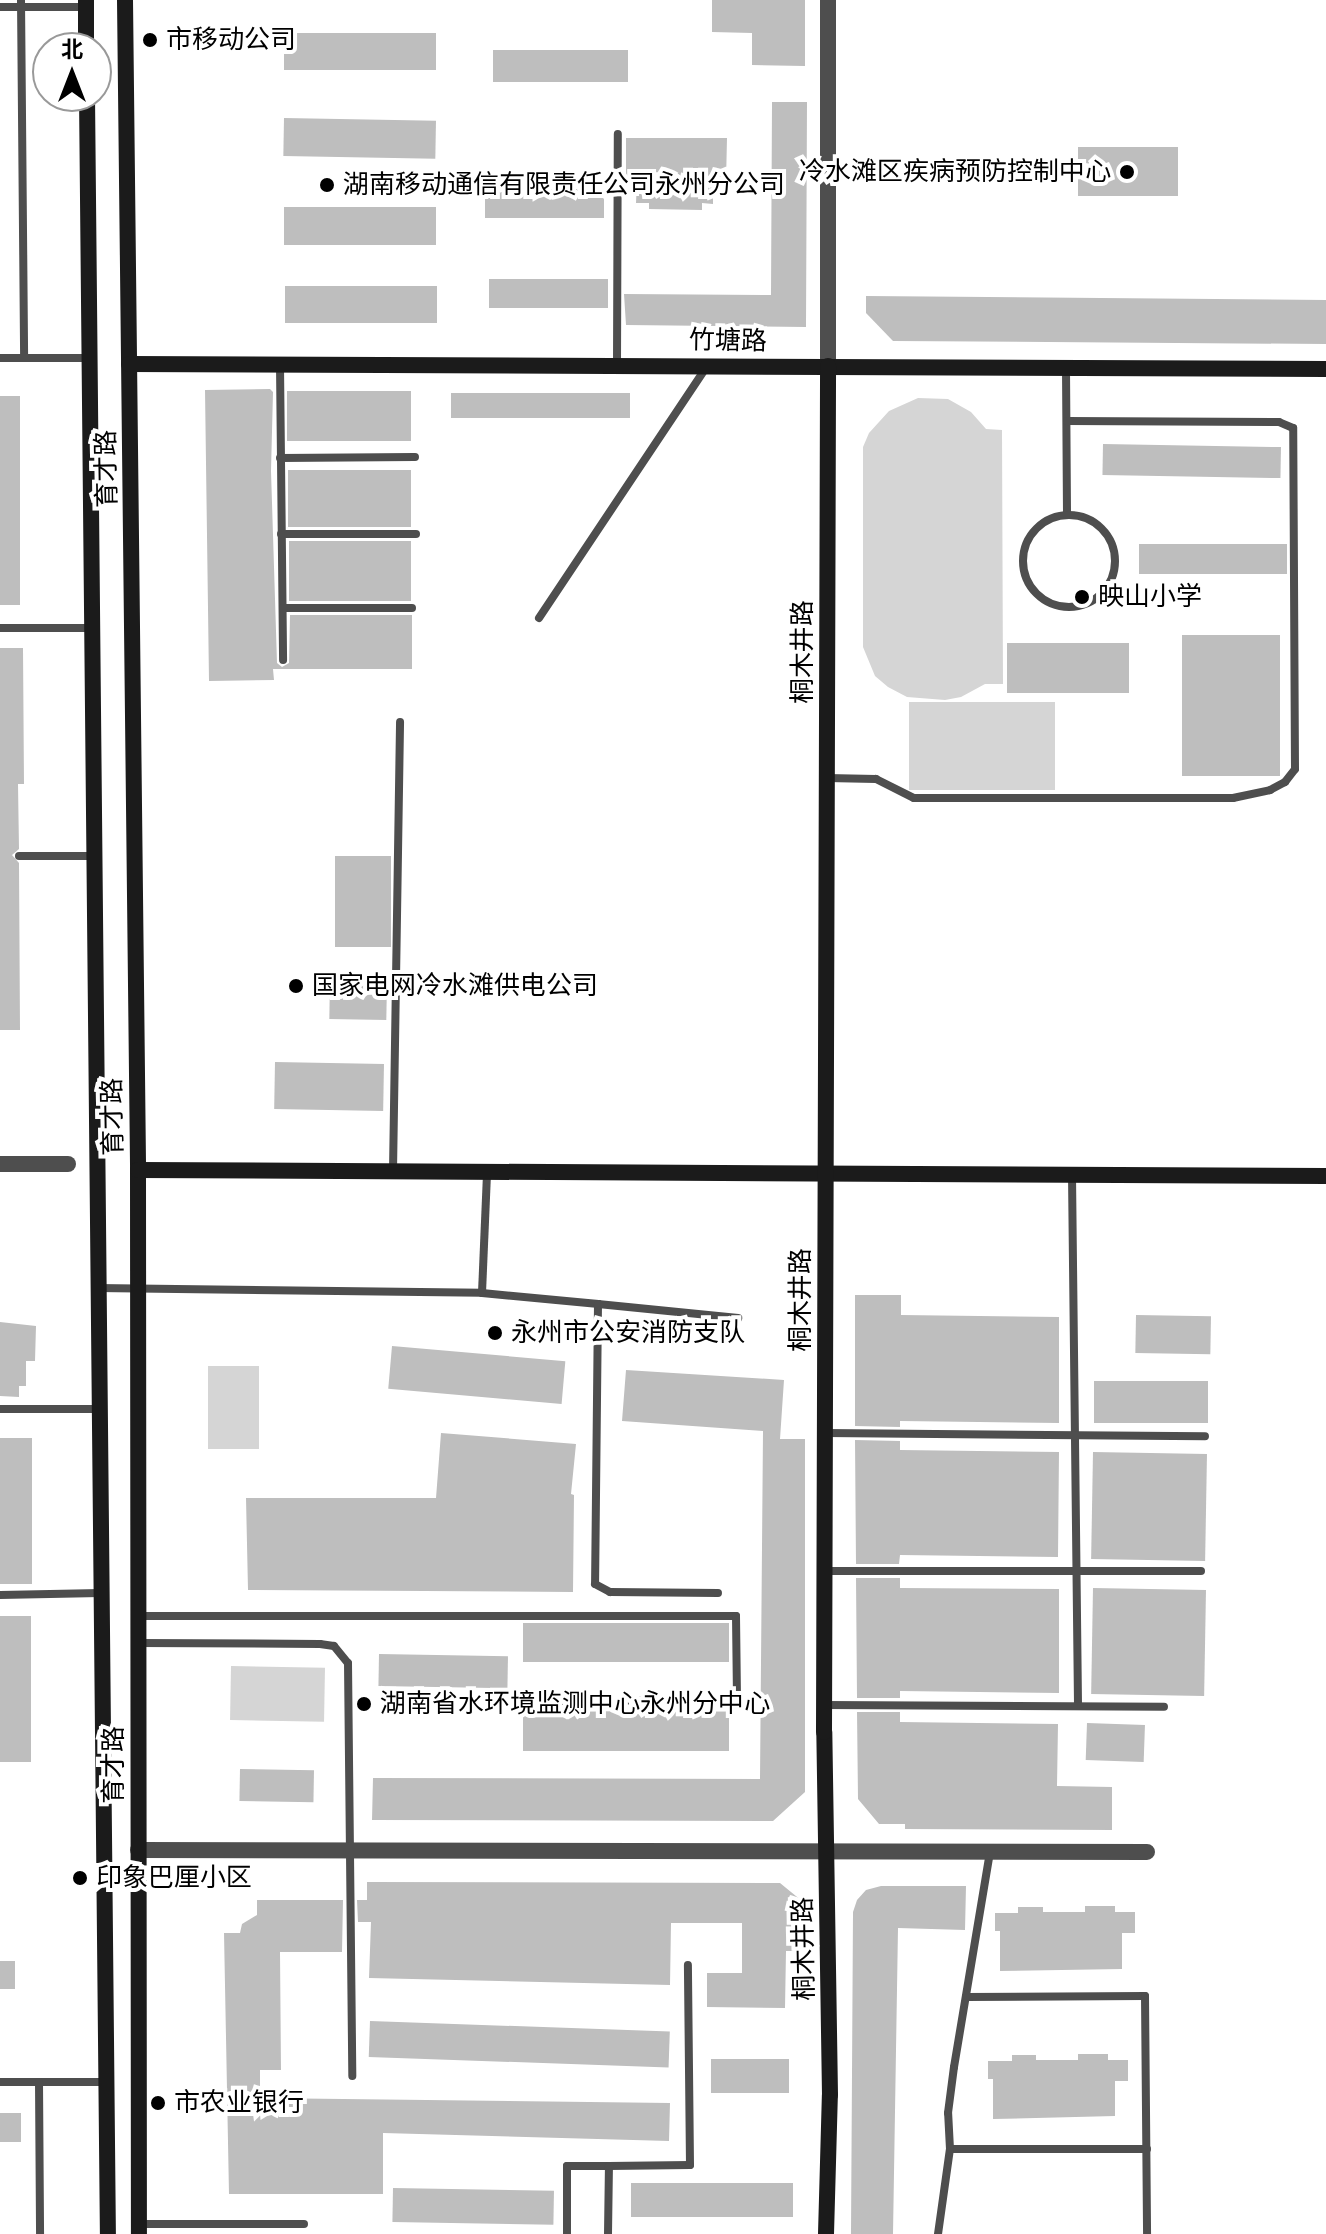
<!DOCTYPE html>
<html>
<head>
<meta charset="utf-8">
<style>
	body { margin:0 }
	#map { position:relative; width:1326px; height:2234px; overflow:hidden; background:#fff; font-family:Roboto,"Noto Sans SC",sans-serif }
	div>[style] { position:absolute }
	.green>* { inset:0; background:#d5d5d5; transform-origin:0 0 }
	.building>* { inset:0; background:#bebebe; transform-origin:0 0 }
	.lane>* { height:8px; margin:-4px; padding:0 4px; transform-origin:4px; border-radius:4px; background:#4e4e4e }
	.lane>.ring { margin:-4px; padding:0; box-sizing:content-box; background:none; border:8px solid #4e4e4e; border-radius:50% }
	.street>* { height:16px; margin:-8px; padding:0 8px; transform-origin:8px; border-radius:8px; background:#4e4e4e }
	.secondary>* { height:16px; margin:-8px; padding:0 8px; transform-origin:8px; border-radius:8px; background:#1b1b1b }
	.dots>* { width:22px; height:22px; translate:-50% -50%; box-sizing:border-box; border:4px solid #fff; border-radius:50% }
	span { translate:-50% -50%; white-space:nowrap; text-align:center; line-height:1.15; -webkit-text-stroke:8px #fff; paint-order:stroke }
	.poi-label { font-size:26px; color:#000 }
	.left { translate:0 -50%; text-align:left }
	.right { translate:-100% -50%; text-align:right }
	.street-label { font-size:26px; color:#000 }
	.north { position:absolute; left:32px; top:32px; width:80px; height:80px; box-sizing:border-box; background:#fff; border:2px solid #999; border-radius:50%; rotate:0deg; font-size:22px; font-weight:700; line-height:32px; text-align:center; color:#000 }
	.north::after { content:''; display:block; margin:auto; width:28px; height:36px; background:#000; clip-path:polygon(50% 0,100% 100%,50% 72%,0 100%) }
</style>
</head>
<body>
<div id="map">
	<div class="green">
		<div style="clip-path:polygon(918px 398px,948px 399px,971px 412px,986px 429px,1002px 430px,1003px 684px,985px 684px,961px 697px,945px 700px,907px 697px,888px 687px,875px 676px,863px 647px,863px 447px,869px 433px,889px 411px)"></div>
		<div style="left:909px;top:702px;width:146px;height:88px"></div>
		<div style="left:208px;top:1366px;width:51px;height:83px"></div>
		<div style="left:231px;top:1666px;width:94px;height:54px;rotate:1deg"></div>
	</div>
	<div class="building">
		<div style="clip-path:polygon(712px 0,805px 0,805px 66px,752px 65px,752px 33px,712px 32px)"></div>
		<div style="left:284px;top:33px;width:152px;height:37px"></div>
		<div style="left:493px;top:50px;width:135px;height:32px"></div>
		<div style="clip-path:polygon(772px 102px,807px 102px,806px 327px,626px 325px,624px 294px,771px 295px)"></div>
		<div style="left:284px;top:118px;width:152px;height:38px;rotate:1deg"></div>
		<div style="clip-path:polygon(626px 138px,727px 138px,726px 182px,713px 182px,713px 204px,702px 203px,702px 210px,649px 209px,649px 203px,636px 203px,637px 181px,626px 181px)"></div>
		<div style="left:1078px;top:147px;width:100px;height:49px"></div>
		<div style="left:485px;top:189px;width:119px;height:29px"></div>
		<div style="left:284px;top:207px;width:152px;height:38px"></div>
		<div style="left:489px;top:279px;width:119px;height:29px"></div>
		<div style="left:285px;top:286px;width:152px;height:37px"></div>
		<div style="clip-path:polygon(866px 296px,1326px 300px,1326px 344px,893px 341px,866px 313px)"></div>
		<div style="clip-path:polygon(270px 389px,273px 392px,271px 471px,277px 663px,282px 667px,289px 663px,290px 615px,412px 615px,412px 669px,273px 669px,274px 680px,209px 681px,205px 390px)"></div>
		<div style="left:411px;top:391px;width:50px;height:124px;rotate:90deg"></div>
		<div style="left:630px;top:393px;width:25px;height:179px;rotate:90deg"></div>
		<div style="left:0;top:396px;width:20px;height:209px"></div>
		<div style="left:1103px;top:444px;width:178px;height:31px;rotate:1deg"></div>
		<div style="left:411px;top:470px;width:57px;height:123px;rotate:90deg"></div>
		<div style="left:289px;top:541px;width:122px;height:60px"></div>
		<div style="left:1139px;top:544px;width:148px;height:30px"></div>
		<div style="left:1182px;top:635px;width:98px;height:141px"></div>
		<div style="left:1007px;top:643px;width:122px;height:50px"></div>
		<div style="clip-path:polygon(0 648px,23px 648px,24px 784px,18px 784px,19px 849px,12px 855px,19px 863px,20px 1030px,0 1030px)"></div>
		<div style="left:335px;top:856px;width:56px;height:91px"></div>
		<div style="left:330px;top:980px;width:57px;height:39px;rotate:1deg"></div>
		<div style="left:275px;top:1062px;width:109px;height:47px;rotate:1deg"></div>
		<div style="clip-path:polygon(855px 1295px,901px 1295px,901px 1315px,1059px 1317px,1059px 1423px,900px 1421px,900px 1427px,855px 1426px)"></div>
		<div style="left:1136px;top:1315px;width:75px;height:38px;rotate:1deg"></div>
		<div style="clip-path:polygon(0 1322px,36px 1326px,35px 1361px,26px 1361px,26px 1386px,19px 1386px,19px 1397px,0 1396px)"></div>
		<div style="left:392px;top:1346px;width:174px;height:43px;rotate:5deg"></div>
		<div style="clip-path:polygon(626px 1370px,784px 1380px,780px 1439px,805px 1439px,805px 1792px,773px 1821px,372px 1820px,373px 1778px,760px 1779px,763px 1431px,622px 1421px)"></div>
		<div style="left:1094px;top:1381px;width:114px;height:42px"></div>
		<div style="clip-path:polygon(441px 1433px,576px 1444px,571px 1494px,574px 1495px,573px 1592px,248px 1590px,246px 1498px,436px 1498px)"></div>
		<div style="left:0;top:1438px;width:32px;height:146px"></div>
		<div style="clip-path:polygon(855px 1440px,900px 1441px,900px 1450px,1059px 1452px,1058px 1557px,900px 1555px,899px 1564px,856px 1564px)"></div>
		<div style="left:1093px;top:1452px;width:114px;height:107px;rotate:1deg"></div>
		<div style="clip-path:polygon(856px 1578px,900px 1578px,900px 1588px,1059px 1589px,1059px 1693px,900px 1691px,900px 1698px,857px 1698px)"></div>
		<div style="left:1093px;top:1588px;width:113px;height:106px;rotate:1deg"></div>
		<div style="left:0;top:1616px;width:31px;height:146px"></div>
		<div style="left:523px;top:1623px;width:206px;height:39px"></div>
		<div style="left:379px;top:1654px;width:129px;height:32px;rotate:1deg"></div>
		<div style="left:523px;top:1711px;width:206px;height:40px"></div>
		<div style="clip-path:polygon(857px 1712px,900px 1712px,900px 1722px,1058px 1724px,1057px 1786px,1112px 1787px,1112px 1830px,905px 1829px,905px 1824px,879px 1824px,858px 1799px)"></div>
		<div style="left:1087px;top:1723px;width:58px;height:37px;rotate:2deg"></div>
		<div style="left:240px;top:1769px;width:74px;height:32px;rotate:1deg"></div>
		<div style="clip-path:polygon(367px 1882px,780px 1883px,802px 1901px,801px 1951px,786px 1951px,785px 2008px,707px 2007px,707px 1973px,742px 1973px,742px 1923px,671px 1923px,670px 1985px,369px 1978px,371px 1922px,358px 1922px,357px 1900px,367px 1900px)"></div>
		<div style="clip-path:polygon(881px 1886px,966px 1886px,965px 1930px,898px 1928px,893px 2234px,851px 2234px,853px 1912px,857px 1900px,866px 1890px)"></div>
		<div style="clip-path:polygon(257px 1900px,343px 1900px,342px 1952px,280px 1952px,281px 2070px,260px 2070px,260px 2098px,670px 2103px,669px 2141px,383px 2133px,383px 2194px,229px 2194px,224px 1933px,240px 1933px,242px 1924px,257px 1915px)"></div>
		<div style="clip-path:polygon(1085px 1906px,1115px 1906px,1115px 1912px,1135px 1912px,1135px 1933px,1122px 1933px,1122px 1969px,1000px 1971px,1000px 1931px,995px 1931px,995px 1913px,1018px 1913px,1018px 1907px,1043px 1907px,1043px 1912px,1085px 1912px)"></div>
		<div style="left:0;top:1961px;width:15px;height:28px"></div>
		<div style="left:370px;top:2021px;width:300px;height:36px;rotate:2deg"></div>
		<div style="clip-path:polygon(1078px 2054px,1108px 2054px,1108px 2060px,1128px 2060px,1128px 2081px,1115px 2081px,1115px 2116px,993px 2119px,993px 2079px,988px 2079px,988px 2061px,1012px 2061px,1012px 2055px,1036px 2055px,1036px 2060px,1078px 2060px)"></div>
		<div style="left:711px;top:2059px;width:78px;height:34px"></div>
		<div style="left:0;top:2113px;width:21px;height:29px"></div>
		<div style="left:631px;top:2183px;width:162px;height:34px"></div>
		<div style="left:393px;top:2188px;width:161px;height:34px;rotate:1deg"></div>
	</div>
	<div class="lane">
		<div style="left:21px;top:0;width:358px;rotate:89.5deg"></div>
		<div style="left:0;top:7px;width:86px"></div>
		<div style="left:0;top:358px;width:89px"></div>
		<div style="left:617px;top:364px;width:230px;rotate:-89.8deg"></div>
		<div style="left:280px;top:365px;width:295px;rotate:89.4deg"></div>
		<div style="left:1066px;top:369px;width:146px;rotate:89.6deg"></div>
		<div style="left:280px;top:458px;width:135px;rotate:-0.4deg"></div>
		<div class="ring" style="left:1023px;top:515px;width:84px;height:84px"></div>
		<div style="left:281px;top:534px;width:135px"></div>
		<div style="left:283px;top:608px;width:129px"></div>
		<div style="left:539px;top:618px;width:303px;rotate:-56.3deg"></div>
		<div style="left:0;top:628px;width:91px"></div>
		<div style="left:827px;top:778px;width:49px;rotate:1.2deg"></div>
		<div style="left:876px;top:779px;width:42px;rotate:26.6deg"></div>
		<div style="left:914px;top:798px;width:319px"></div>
		<div style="left:1233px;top:798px;width:38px;rotate:-12deg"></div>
		<div style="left:1270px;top:790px;width:17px;rotate:-28deg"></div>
		<div style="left:1285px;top:782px;width:16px;rotate:-52deg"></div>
		<div style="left:1295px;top:769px;width:341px;rotate:-90.3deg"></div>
		<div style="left:1293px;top:428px;width:15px;rotate:-157deg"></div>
		<div style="left:1279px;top:422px;width:212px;rotate:-179.7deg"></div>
		<div style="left:19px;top:856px;width:74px"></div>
		<div style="left:393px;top:1171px;width:449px;rotate:-89.1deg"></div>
		<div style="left:1072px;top:1175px;width:531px;rotate:89.35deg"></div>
		<div style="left:97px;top:1288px;width:385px;rotate:0.7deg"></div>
		<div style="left:482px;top:1293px;width:117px;rotate:5.4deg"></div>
		<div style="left:598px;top:1304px;width:280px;rotate:90.6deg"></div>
		<div style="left:595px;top:1584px;width:17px;rotate:28deg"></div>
		<div style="left:610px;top:1592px;width:108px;rotate:0.5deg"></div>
		<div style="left:482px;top:1293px;width:121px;rotate:-87.6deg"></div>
		<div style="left:598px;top:1304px;width:141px;rotate:5.7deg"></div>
		<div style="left:0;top:1409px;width:98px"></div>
		<div style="left:825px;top:1433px;width:380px;rotate:0.5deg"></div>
		<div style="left:825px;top:1571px;width:376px"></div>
		<div style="left:0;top:1595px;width:100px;rotate:-1.1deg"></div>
		<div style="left:138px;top:1616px;width:598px"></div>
		<div style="left:736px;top:1616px;width:84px;rotate:89.3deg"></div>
		<div style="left:737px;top:1700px;width:209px;rotate:179.7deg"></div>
		<div style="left:138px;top:1643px;width:182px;rotate:0.3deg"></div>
		<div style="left:320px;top:1644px;width:14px;rotate:8deg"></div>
		<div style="left:334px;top:1646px;width:22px;rotate:51deg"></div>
		<div style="left:348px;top:1663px;width:413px;rotate:89.4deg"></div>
		<div style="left:824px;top:1705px;width:340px;rotate:0.3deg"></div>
		<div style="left:966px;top:1997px;width:179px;rotate:-0.3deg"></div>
		<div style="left:1145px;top:1996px;width:238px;rotate:89.5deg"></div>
		<div style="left:0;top:2082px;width:106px"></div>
		<div style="left:39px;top:2082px;width:152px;rotate:89.6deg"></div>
		<div style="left:950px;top:2149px;width:197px"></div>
		<div style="left:140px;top:2224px;width:164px"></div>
		<div style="left:567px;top:2234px;width:68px;rotate:-90deg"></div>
		<div style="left:567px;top:2166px;width:42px"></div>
		<div style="left:608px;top:2234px;width:68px;rotate:-89.2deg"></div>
		<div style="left:609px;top:2166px;width:81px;rotate:-0.7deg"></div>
		<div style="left:690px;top:2165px;width:200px;rotate:-90.6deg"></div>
		<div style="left:938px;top:2234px;width:86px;rotate:-82deg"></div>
		<div style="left:950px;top:2149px;width:36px;rotate:-93deg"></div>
		<div style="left:948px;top:2113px;width:46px;rotate:-82.6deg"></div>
		<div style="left:954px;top:2067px;width:218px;rotate:-80.5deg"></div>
	</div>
	<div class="street">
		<div style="left:828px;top:0;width:366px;rotate:90deg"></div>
		<div style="left:0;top:1164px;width:68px"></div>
		<div style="left:138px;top:1850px;width:1009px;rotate:0.11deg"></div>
	</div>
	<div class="secondary">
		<div style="left:86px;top:0;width:48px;rotate:90deg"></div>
		<div style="left:125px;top:0;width:1170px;rotate:89.36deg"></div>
		<div style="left:138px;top:1170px;width:1064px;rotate:89.95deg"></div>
		<div style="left:87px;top:96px;width:2138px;rotate:89.44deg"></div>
		<div style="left:129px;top:364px;width:1197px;rotate:0.24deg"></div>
		<div style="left:138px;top:1170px;width:1188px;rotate:0.29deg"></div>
		<div style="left:826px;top:2234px;width:139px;rotate:-88.4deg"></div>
		<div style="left:830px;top:2095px;width:363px;rotate:-90.9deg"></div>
		<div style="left:824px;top:1732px;width:1366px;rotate:-89.83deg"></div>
	</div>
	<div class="dots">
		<div style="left:150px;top:40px;background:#000"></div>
		<div style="left:1127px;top:172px;background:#000"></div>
		<div style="left:327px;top:185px;background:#000"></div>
		<div style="left:1082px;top:597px;background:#000"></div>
		<div style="left:296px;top:986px;background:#000"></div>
		<div style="left:495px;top:1333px;background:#000"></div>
		<div style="left:364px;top:1704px;background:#000"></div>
		<div style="left:80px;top:1878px;background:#000"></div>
		<div style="left:158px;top:2103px;background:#000"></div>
	</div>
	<div class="poi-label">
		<span class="left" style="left:166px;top:40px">市移动公司</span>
		<span class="right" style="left:1111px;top:172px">冷水滩区疾病预防控制中心</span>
		<span class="left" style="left:343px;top:185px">湖南移动通信有限责任公司永州分公司</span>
		<span class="left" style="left:1098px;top:597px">映山小学</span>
		<span class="left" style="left:312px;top:986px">国家电网冷水滩供电公司</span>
		<span class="left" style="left:511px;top:1333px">永州市公安消防支队</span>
		<span class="left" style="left:380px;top:1704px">湖南省水环境监测中心永州分中心</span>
		<span class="left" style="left:96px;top:1878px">印象巴厘小区</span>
		<span class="left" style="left:174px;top:2103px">市农业银行</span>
	</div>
	<div class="street-label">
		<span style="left:728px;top:341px;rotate:1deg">竹塘路</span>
		<span style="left:107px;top:469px;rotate:-91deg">育才路</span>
		<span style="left:803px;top:652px;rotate:-90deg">桐木井路</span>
		<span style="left:113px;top:1117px;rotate:-91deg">育才路</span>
		<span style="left:801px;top:1300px;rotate:-90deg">桐木井路</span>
		<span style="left:114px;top:1765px;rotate:-90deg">育才路</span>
		<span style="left:804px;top:1949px;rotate:-91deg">桐木井路</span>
	</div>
	<div class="north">北</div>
</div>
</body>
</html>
